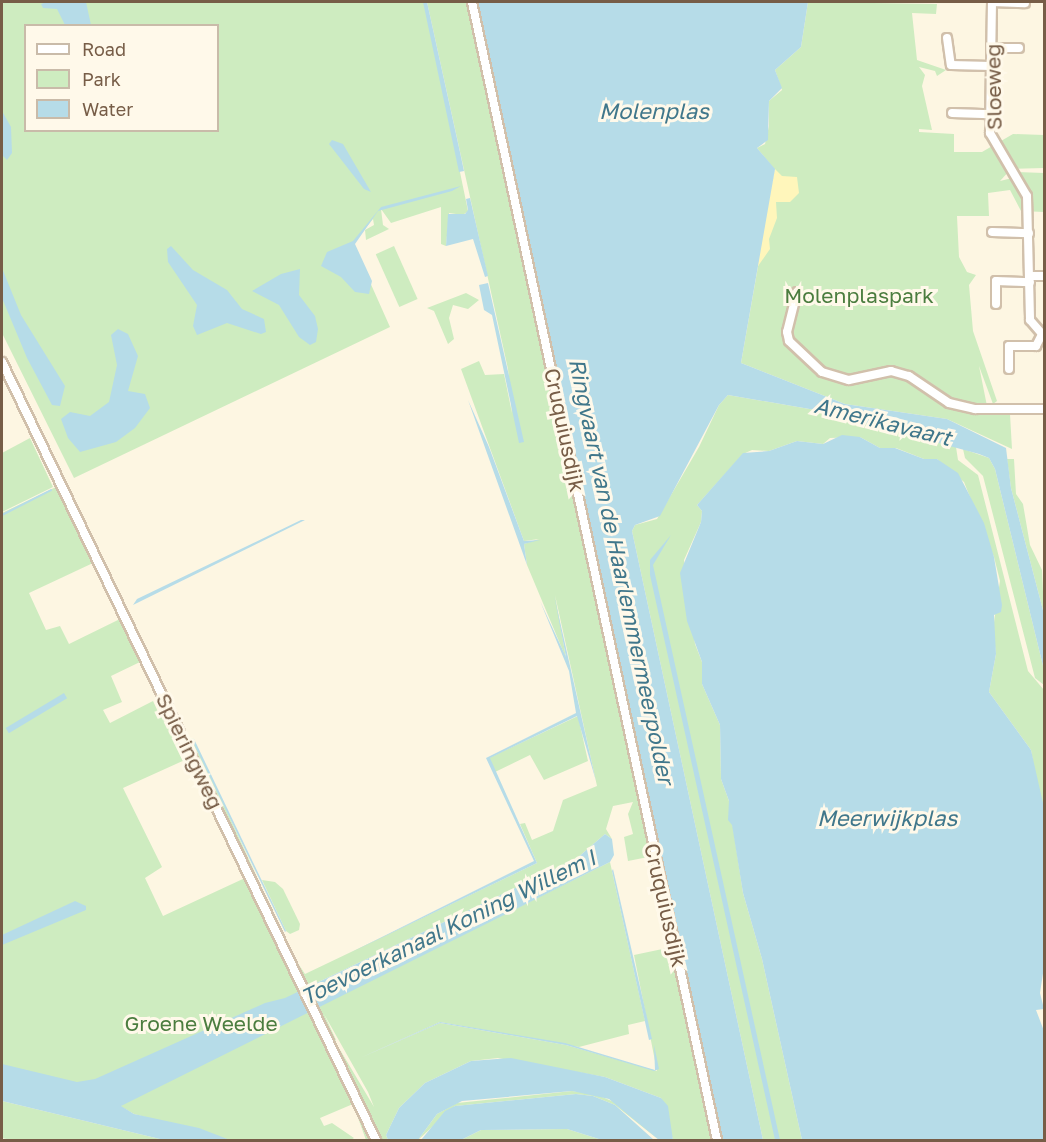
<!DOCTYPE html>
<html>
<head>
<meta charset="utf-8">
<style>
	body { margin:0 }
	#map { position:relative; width:1046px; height:1142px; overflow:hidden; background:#fdf6e2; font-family:"Golos Text",sans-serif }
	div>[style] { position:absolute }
	.green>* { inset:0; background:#ceecc0; transform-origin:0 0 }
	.sand>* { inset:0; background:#fff6bb }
	.water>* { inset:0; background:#b6dce8; transform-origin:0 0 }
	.stream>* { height:2px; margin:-1px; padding:0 1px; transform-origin:1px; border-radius:1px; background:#b6dce8 }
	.roads { filter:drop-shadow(2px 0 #d1c0ab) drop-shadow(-2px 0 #d1c0ab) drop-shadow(0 2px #d1c0ab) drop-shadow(0 -2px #d1c0ab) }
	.minor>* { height:8px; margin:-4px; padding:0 4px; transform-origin:4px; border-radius:4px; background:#fff }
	span { translate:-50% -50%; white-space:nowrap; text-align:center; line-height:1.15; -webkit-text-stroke:6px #fff9ea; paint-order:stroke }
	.street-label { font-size:21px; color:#775d47 }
	.park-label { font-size:21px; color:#4b7d3f }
	.water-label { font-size:22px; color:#40778b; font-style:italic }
	.frame { position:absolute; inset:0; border:3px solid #775d47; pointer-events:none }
	.legend { position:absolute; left:24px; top:24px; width:195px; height:108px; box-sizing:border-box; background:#fff9ea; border:2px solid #c9bba9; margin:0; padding:8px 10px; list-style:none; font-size:18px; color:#775d47 }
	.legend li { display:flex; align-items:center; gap:12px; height:30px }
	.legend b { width:30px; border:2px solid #c9bba9 }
</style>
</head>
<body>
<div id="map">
	<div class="green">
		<div style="clip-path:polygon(evenodd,2px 2px,425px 2px,468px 211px,463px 215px,449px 213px,446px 246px,441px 244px,441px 207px,391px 223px,381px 209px,383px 225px,389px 229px,366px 240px,365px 230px,374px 225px,373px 219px,353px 244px,390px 327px,74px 478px,2px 333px,2px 2px,26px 26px,218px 26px,218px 130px,26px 130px,26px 26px)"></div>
		<div style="clip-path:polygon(427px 2px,469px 2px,653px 856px,628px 861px,624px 837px,633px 834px,628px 814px,633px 802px,613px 806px,606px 829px,612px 839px,605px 834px,576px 859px,310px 986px,304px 982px,286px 945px,305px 974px,537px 863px,520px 824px,525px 823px,532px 840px,553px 831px,563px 800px,597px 786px,555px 595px,566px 658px,527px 565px,524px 544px,539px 539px,524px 541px,461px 369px,479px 361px,485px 375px,504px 374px,512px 413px,508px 369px)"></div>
		<div style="clip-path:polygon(808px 2px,937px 4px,936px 14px,912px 13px,917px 60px,946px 70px,937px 76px,935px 71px,919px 67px,925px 75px,922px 86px,932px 130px,919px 129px,919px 132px,954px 134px,954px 152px,982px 152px,1013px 134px,1044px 135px,1044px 168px,1011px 169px,1000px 181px,1012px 178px,1019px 189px,1026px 182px,1017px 172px,1044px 173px,1044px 212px,1021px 211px,1010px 190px,988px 193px,989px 216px,957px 216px,959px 257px,967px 272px,976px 275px,969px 285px,973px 331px,997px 401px,993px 404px,979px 366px,988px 411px,1010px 414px,1012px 449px,947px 419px,845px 404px,741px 363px,775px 170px,757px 148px,765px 144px,769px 126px,769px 101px,782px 90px,775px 70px,801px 47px)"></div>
		<div style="left:394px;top:246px;width:58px;height:20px;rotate:66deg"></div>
		<div style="clip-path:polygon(466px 293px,479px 300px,468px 309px,453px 305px,449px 318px,454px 339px,448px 344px,434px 311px,427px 308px)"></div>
		<div style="clip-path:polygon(728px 395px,821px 411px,956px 447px,958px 460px,978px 475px,1028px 671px,1044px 690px,1044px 826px,1031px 750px,989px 692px,996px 654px,993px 629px,1000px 581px,994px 557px,964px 482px,937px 459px,924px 459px,896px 448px,880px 448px,860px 437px,830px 438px,823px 444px,797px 441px,769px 451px,752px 450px,743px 454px,697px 505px,702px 511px,701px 522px,684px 560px,695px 644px,702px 662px,702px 684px,720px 725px,721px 779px,729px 801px,743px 893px,762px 959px,802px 1140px,763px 1140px,632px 531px,635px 525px,657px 519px,699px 447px,719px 405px)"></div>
		<div style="clip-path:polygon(30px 438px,53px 487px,2px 512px,2px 453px)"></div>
		<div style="clip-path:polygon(963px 449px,989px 458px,995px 469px,1044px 670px,1044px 685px,1035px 678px,983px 476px,965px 458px)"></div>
		<div style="clip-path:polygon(1007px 459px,1014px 459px,1016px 494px,1023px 504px,1030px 545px,1042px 570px,1044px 614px,1011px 488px)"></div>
		<div style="clip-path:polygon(58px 486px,93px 563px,29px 593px,46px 630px,60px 626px,69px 644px,120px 619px,140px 662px,111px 676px,122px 702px,103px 710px,110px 723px,153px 701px,159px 714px,165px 713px,187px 759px,123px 788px,162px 867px,145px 878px,163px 916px,245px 878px,373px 1140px,366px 1140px,353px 1104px,320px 1118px,324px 1126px,332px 1123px,354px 1138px,351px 1140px,230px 1140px,134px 1114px,120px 1106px,127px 1102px,2px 1065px,2px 513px)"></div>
		<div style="clip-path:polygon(578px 716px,588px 761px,544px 780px,530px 755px,495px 772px,489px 758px)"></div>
		<div style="clip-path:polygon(188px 738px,193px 738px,257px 877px,245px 860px)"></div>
		<div style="clip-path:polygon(610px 862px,645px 1021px,628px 1025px,629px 1034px,579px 1047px,440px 1022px,360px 1058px,440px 1023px,566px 1045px,657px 1071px,634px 955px,672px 947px,713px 1140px,673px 1140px,661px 1098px,605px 1077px,498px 1058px,471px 1061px,425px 1083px,399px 1108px,386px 1135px,388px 1140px,382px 1140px,339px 1048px,374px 1107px,368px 1092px,324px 1014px,336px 1040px,333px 1043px,316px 1007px)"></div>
		<div style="clip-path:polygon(262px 880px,275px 882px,283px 889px,300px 924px,299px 930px,290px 934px,286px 931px)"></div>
		<div style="clip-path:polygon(572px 1091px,595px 1094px,619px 1104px,659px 1140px,615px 1105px,593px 1096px,576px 1094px,455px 1106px,418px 1140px,437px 1114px,457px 1103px)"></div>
		<div style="clip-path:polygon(2px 1101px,164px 1140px,11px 1140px,2px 1138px)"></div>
		<div style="clip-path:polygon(567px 1129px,602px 1140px,461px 1140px,481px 1130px)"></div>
	</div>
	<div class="sand">
		<div style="clip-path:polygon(775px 169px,782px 176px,797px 177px,799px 193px,790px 202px,776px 202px,777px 218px,769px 239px,770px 249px,756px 269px)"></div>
	</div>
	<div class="water">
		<div style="clip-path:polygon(47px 2px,86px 2px,91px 25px,65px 25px,57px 9px,43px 8px,41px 4px)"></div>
		<div style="clip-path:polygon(423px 2px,427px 2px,460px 152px,464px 171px,459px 172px)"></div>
		<div style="clip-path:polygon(478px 2px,808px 2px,801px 47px,775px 70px,782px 88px,769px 101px,768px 140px,757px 148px,775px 169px,741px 363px,845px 404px,947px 419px,1006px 448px,1011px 488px,1044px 614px,1044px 670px,995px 469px,989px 458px,979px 454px,821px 411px,728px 395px,719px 405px,660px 516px,635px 525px,632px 531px,763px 1140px,722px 1140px)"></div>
		<div style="clip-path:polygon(2px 111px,11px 127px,12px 153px,7px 160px,2px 155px)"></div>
		<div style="clip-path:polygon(332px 140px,343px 144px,371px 192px,364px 189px,329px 144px)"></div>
		<div style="clip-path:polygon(461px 186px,452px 191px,378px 211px,355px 244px,372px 281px,369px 294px,355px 292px,341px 277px,321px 266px,327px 252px,353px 241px,381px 207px)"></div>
		<div style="clip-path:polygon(470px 198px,488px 276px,485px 277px,473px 239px,446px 246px,448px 214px,465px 214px,468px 210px,466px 199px)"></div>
		<div style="clip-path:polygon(171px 246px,193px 270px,227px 290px,242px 309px,264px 319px,266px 332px,261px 334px,227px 323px,197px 335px,193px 326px,197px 305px,168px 262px,167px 249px)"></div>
		<div style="clip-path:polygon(2px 268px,21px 315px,65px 386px,60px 406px,52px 405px,27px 358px,2px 298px)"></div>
		<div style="clip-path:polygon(300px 269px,299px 295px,315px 316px,318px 329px,316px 342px,310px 345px,299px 337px,279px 305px,252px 291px,281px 274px)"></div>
		<div style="clip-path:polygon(488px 283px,524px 442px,519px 443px,492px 315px,484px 310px,479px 285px)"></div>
		<div style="clip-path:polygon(118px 329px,128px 334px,138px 356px,128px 391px,145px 394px,150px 408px,135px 428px,116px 442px,80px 452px,68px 438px,61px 419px,70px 412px,90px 416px,109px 402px,117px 365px,111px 335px)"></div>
		<div style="clip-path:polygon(468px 400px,489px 447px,524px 541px,540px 540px,524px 544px,527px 565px)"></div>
		<div style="clip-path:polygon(842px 435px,860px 437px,880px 448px,895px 448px,924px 459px,937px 459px,958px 473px,984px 523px,994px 557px,1002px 605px,1001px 612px,994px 615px,996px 654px,989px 692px,1031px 750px,1043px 803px,1044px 967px,1040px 993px,1044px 1009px,1036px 1010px,1044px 1031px,1044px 1140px,802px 1140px,762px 959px,743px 893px,732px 825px,728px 820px,729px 801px,721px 779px,720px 725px,702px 684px,702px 662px,687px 621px,680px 573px,701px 522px,702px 511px,697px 505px,743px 453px,769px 451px,797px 441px,823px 444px)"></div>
		<div style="clip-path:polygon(301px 520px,305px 520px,133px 605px,137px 599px)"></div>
		<div style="clip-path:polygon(671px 535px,653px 565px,780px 1140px,775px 1140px,650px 575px,650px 560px)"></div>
		<div style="clip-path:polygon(554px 595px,596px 781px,577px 716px,490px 758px,537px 863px,350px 953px,534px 861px,486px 758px,576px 713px,569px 671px,540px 601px,566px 657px)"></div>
		<div style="left:64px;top:693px;width:6px;height:68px;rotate:59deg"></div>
		<div style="clip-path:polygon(194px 739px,286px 931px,285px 932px,192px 740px)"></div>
		<div style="clip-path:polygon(605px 834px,612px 839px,614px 855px,610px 862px,121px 1106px,134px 1114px,199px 1128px,230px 1140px,164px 1140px,2px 1101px,2px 1064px,77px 1082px,95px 1079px,265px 1003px,285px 998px,576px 859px)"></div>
		<div style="clip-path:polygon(613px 869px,652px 1039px,649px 1040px,612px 871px)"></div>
		<div style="clip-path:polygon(75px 901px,86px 906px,86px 910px,2px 945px,2px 935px)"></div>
		<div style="clip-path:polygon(440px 1022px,565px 1043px,655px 1070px,654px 1045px,659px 1069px,654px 1071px,566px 1045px,440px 1023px,360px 1058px)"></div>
		<div style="clip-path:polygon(511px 1058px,605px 1077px,661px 1098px,668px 1106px,673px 1140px,659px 1140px,609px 1099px,572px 1091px,462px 1101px,437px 1114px,418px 1140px,388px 1140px,386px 1135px,399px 1108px,425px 1083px,471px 1061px)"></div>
		<div style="clip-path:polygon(576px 1094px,593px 1096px,615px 1105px,654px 1140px,602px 1140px,567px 1129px,481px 1130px,461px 1140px,421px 1140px,445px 1111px,455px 1106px)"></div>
	</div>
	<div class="stream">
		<div style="left:2px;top:515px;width:55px;rotate:-27deg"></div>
	</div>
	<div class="roads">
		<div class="minor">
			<div style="left:472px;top:2px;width:1164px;rotate:77.85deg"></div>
			<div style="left:992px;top:2px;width:131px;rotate:90.9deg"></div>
			<div style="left:990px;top:133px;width:73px;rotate:59.6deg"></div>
			<div style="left:1027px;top:196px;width:124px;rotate:88.6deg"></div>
			<div style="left:1030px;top:320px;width:21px;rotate:49deg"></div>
			<div style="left:992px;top:2px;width:33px;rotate:2deg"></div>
			<div style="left:947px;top:38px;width:27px;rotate:82deg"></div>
			<div style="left:951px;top:65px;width:40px;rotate:1.4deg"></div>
			<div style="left:991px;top:48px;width:28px"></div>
			<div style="left:952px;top:113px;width:38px;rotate:2deg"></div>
			<div style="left:992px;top:232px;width:37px;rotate:2deg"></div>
			<div style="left:1030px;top:276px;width:14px"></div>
			<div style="left:797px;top:292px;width:41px;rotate:104deg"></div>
			<div style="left:787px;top:332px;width:9px;rotate:77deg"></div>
			<div style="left:789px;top:341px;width:45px;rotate:43.2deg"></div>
			<div style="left:822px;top:372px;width:28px;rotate:17deg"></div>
			<div style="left:849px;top:380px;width:43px;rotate:-12.1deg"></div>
			<div style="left:891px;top:371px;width:19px;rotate:16deg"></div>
			<div style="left:909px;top:376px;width:48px;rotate:34deg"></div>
			<div style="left:949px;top:403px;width:27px;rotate:13deg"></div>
			<div style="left:975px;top:409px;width:69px"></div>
			<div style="left:996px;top:304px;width:23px;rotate:-90deg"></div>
			<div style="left:996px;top:281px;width:34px;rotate:2deg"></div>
			<div style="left:2px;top:362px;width:863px;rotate:64.33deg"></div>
			<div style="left:1009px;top:369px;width:23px;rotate:-90deg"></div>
			<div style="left:1009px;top:346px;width:27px"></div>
			<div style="left:1036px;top:346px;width:11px;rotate:-63deg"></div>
		</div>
	</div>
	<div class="street-label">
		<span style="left:993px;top:87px;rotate:-91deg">Sloeweg</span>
		<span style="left:565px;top:430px;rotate:78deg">Cruquiusdijk</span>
		<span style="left:190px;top:751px;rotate:64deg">Spieringweg</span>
		<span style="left:666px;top:905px;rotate:77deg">Cruquiusdijk</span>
	</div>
	<div class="park-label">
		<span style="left:859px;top:295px">Molenplaspark</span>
		<span style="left:201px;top:1023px">Groene Weelde</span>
	</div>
	<div class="water-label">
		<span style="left:654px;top:111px">Molenplas</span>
		<span style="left:883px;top:421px;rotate:14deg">Amerikavaart</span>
		<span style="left:622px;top:571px;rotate:78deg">Ringvaart van de Haarlemmermeerpolder</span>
		<span style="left:887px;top:818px">Meerwijkplas</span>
		<span style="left:448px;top:927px;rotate:-26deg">Toevoerkanaal Koning Willem I</span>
	</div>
	<div class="frame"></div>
	<ul class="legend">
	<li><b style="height:8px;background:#fff"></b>Road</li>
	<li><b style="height:16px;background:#ceecc0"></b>Park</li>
	<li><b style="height:16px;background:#b6dce8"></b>Water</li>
	</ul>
</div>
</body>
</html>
